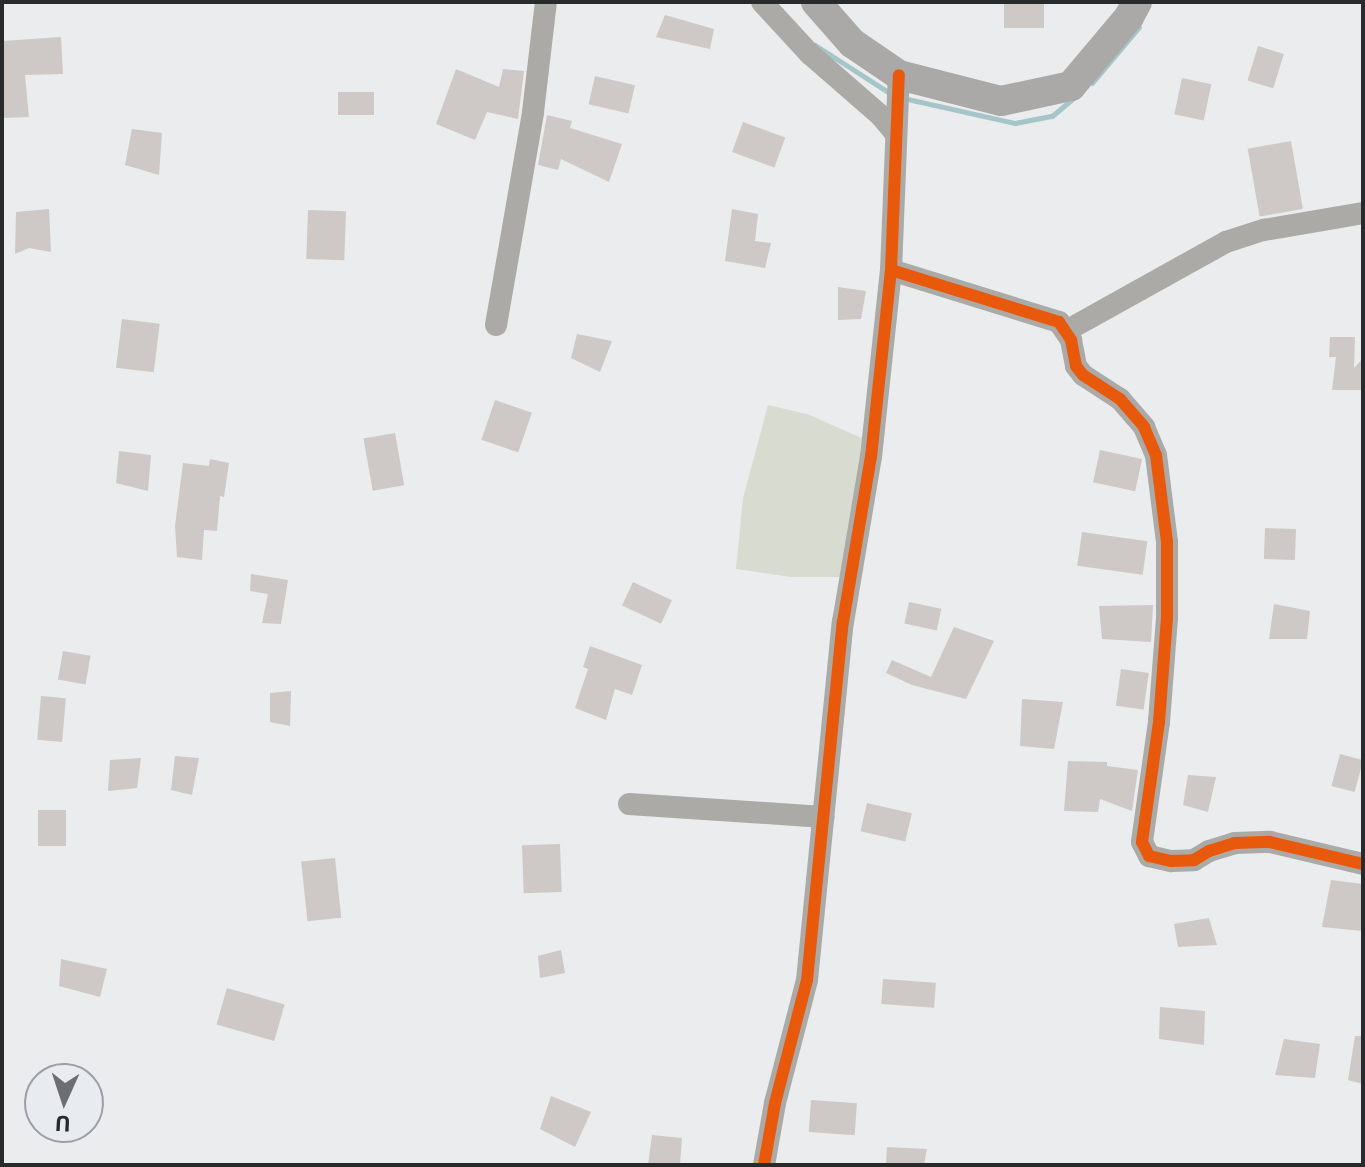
<!DOCTYPE html>
<html>
<head>
<meta charset="utf-8">
<style>
	body { margin:0 }
	#map { position:relative; width:1365px; height:1167px; overflow:hidden; background:#eaecee; font-family:"Exo 2",sans-serif }
	div>[style] { position:absolute }
	.green>* { inset:0; background:#d8dcd0 }
	.stream>* { height:5px; margin:-2.5px; padding:0 2.5px; transform-origin:2.5px; border-radius:2.5px; background:#a6c5c8 }
	.building>* { inset:0; background:#cec9c6; transform-origin:0 0 }
	.street>* { height:22px; margin:-11px; padding:0 11px; transform-origin:11px; border-radius:11px; background:#abaaa7 }
	.secondary>* { height:30px; margin:-15px; padding:0 15px; transform-origin:15px; border-radius:15px; background:#aaa9a7 }
	.cycleway>* { height:12px; margin:-6px; padding:0 6px; transform-origin:6px; border-radius:6px; background:#e8590c }
	span { translate:-50% -50%; white-space:nowrap; text-align:center; line-height:1.15; -webkit-text-stroke:7px #e8ebf0; paint-order:stroke }
	.frame { position:absolute; inset:0; border:4px solid #292a2c; pointer-events:none }
	.north { position:absolute; left:24px; top:1063px; width:80px; height:80px; box-sizing:border-box; background:#e8ebf0; border:2px solid #9c9ea2; border-radius:50%; rotate:183deg; font-size:22px; font-weight:700; line-height:32px; text-align:center; color:#292a2c }
	.north::after { content:''; display:block; margin:auto; width:28px; height:36px; background:#6d6e70; clip-path:polygon(50% 0,100% 100%,50% 72%,0 100%) }
</style>
</head>
<body>
<div id="map">
	<div class="green">
		<div style="clip-path:polygon(768px 405px,807px 414px,864px 439px,845px 577px,791px 577px,736px 569px,743px 498px)"></div>
	</div>
	<div class="stream">
		<div style="left:815px;top:45px;width:94px;rotate:32.8deg"></div>
		<div style="left:1092px;top:83px;width:73px;rotate:-50deg"></div>
		<div style="left:903px;top:98px;width:115px;rotate:12.6deg"></div>
		<div style="left:1015px;top:123px;width:38px;rotate:-11deg"></div>
		<div style="left:1052px;top:116px;width:30px;rotate:-40deg"></div>
	</div>
	<div class="building">
		<div style="left:1004px;top:2px;width:40px;height:26px"></div>
		<div style="clip-path:polygon(665px 15px,714px 29px,710px 49px,656px 37px)"></div>
		<div style="clip-path:polygon(61px 37px,63px 74px,25px 75px,29px 117px,2px 118px,2px 41px)"></div>
		<div style="left:1258px;top:46px;width:27px;height:36px;rotate:17deg"></div>
		<div style="clip-path:polygon(456px 69px,499px 87px,503px 69px,524px 71px,518px 119px,487px 112px,475px 140px,436px 124px)"></div>
		<div style="left:595px;top:76px;width:41px;height:29px;rotate:13deg"></div>
		<div style="left:1182px;top:78px;width:30px;height:37px;rotate:12deg"></div>
		<div style="left:338px;top:92px;width:36px;height:23px"></div>
		<div style="clip-path:polygon(547px 115px,572px 121px,570px 128px,622px 144px,609px 182px,561px 159px,558px 170px,538px 165px)"></div>
		<div style="left:743px;top:122px;width:45px;height:32px;rotate:20deg"></div>
		<div style="clip-path:polygon(132px 129px,162px 133px,159px 175px,125px 165px)"></div>
		<div style="left:1291px;top:141px;width:69px;height:44px;rotate:80deg"></div>
		<div style="clip-path:polygon(49px 209px,51px 252px,29px 248px,15px 254px,16px 212px)"></div>
		<div style="clip-path:polygon(732px 209px,758px 214px,755px 241px,771px 243px,765px 268px,725px 261px)"></div>
		<div style="left:308px;top:210px;width:38px;height:49px;rotate:2deg"></div>
		<div style="clip-path:polygon(838px 287px,866px 291px,861px 319px,838px 320px)"></div>
		<div style="left:122px;top:319px;width:38px;height:49px;rotate:7deg"></div>
		<div style="clip-path:polygon(577px 334px,612px 341px,600px 372px,571px 358px)"></div>
		<div style="clip-path:polygon(1330px 337px,1355px 337px,1354px 368px,1363px 358px,1363px 390px,1332px 390px,1336px 357px,1329px 357px)"></div>
		<div style="left:495px;top:400px;width:39px;height:42px;rotate:19deg"></div>
		<div style="left:395px;top:433px;width:53px;height:32px;rotate:80deg"></div>
		<div style="left:1100px;top:450px;width:43px;height:33px;rotate:12deg"></div>
		<div style="clip-path:polygon(119px 451px,151px 455px,148px 491px,116px 483px)"></div>
		<div style="clip-path:polygon(210px 459px,229px 463px,224px 497px,220px 496px,217px 531px,204px 530px,202px 560px,177px 557px,175px 526px,183px 463px,209px 466px)"></div>
		<div style="left:1265px;top:528px;width:31px;height:31px;rotate:2deg"></div>
		<div style="left:1082px;top:532px;width:66px;height:34px;rotate:8deg"></div>
		<div style="clip-path:polygon(251px 574px,288px 580px,281px 624px,262px 623px,268px 594px,250px 591px)"></div>
		<div style="left:633px;top:582px;width:43px;height:26px;rotate:25deg"></div>
		<div style="left:909px;top:602px;width:33px;height:22px;rotate:12deg"></div>
		<div style="clip-path:polygon(1274px 604px,1310px 611px,1307px 639px,1269px 639px)"></div>
		<div style="clip-path:polygon(1153px 605px,1151px 642px,1102px 639px,1099px 606px)"></div>
		<div style="clip-path:polygon(954px 627px,994px 641px,966px 699px,912px 685px,886px 673px,892px 660px,931px 677px)"></div>
		<div style="clip-path:polygon(590px 646px,642px 665px,632px 695px,615px 689px,606px 720px,575px 708px,588px 669px,583px 667px)"></div>
		<div style="left:63px;top:651px;width:28px;height:29px;rotate:10deg"></div>
		<div style="left:1121px;top:669px;width:28px;height:37px;rotate:8deg"></div>
		<div style="clip-path:polygon(291px 691px,290px 726px,270px 722px,270px 693px)"></div>
		<div style="left:41px;top:696px;width:25px;height:44px;rotate:5deg"></div>
		<div style="clip-path:polygon(1022px 699px,1063px 702px,1054px 749px,1020px 746px)"></div>
		<div style="left:1340px;top:754px;width:24px;height:33px;rotate:15deg"></div>
		<div style="clip-path:polygon(175px 756px,199px 758px,192px 795px,171px 790px)"></div>
		<div style="clip-path:polygon(141px 758px,137px 788px,108px 791px,110px 760px)"></div>
		<div style="clip-path:polygon(1068px 761px,1107px 762px,1107px 766px,1138px 770px,1132px 811px,1100px 799px,1098px 812px,1064px 811px)"></div>
		<div style="clip-path:polygon(1188px 775px,1216px 777px,1208px 812px,1183px 805px)"></div>
		<div style="left:867px;top:803px;width:46px;height:29px;rotate:13deg"></div>
		<div style="left:38px;top:810px;width:28px;height:36px"></div>
		<div style="left:560px;top:844px;width:48px;height:38px;rotate:88deg"></div>
		<div style="left:335px;top:858px;width:60px;height:34px;rotate:84deg"></div>
		<div style="clip-path:polygon(1331px 880px,1363px 884px,1363px 931px,1322px 927px)"></div>
		<div style="clip-path:polygon(1209px 918px,1217px 945px,1178px 947px,1174px 924px)"></div>
		<div style="clip-path:polygon(561px 950px,565px 973px,540px 978px,538px 956px)"></div>
		<div style="clip-path:polygon(61px 959px,107px 969px,100px 997px,59px 986px)"></div>
		<div style="left:883px;top:979px;width:53px;height:25px;rotate:4deg"></div>
		<div style="left:227px;top:988px;width:60px;height:38px;rotate:16deg"></div>
		<div style="clip-path:polygon(1160px 1007px,1205px 1011px,1204px 1045px,1159px 1039px)"></div>
		<div style="clip-path:polygon(1355px 1036px,1363px 1036px,1363px 1084px,1348px 1080px)"></div>
		<div style="clip-path:polygon(1284px 1039px,1320px 1044px,1315px 1078px,1275px 1075px)"></div>
		<div style="clip-path:polygon(551px 1096px,591px 1112px,575px 1147px,540px 1129px)"></div>
		<div style="left:811px;top:1100px;width:46px;height:32px;rotate:4deg"></div>
		<div style="clip-path:polygon(652px 1135px,682px 1138px,680px 1165px,648px 1165px)"></div>
		<div style="clip-path:polygon(887px 1147px,927px 1149px,924px 1165px,886px 1165px)"></div>
	</div>
	<div class="street">
		<div style="left:762px;top:2px;width:71px;rotate:47.3deg"></div>
		<div style="left:810px;top:54px;width:94px;rotate:41.1deg"></div>
		<div style="left:881px;top:116px;width:23px;rotate:50deg"></div>
		<div style="left:891px;top:270px;width:176px;rotate:17.2deg"></div>
		<div style="left:1059px;top:322px;width:22px;rotate:56deg"></div>
		<div style="left:1071px;top:340px;width:26px;rotate:79deg"></div>
		<div style="left:1076px;top:366px;width:11px;rotate:52deg"></div>
		<div style="left:1083px;top:375px;width:44px;rotate:33deg"></div>
		<div style="left:1120px;top:399px;width:37px;rotate:49deg"></div>
		<div style="left:1144px;top:427px;width:30px;rotate:67deg"></div>
		<div style="left:1156px;top:455px;width:88px;rotate:82.8deg"></div>
		<div style="left:1167px;top:542px;width:76px;rotate:90deg"></div>
		<div style="left:1167px;top:618px;width:104px;rotate:94.4deg"></div>
		<div style="left:1159px;top:722px;width:121px;rotate:98.1deg"></div>
		<div style="left:1142px;top:842px;width:16px;rotate:63deg"></div>
		<div style="left:1149px;top:856px;width:23px;rotate:13deg"></div>
		<div style="left:1171px;top:861px;width:23px;rotate:-2deg"></div>
		<div style="left:1194px;top:860px;width:17px;rotate:-31deg"></div>
		<div style="left:1209px;top:851px;width:27px;rotate:-17deg"></div>
		<div style="left:1235px;top:843px;width:35px;rotate:-2deg"></div>
		<div style="left:1270px;top:842px;width:96px;rotate:13.3deg"></div>
		<div style="left:496px;top:325px;width:216px;rotate:-80.1deg"></div>
		<div style="left:533px;top:112px;width:111px;rotate:-83.3deg"></div>
		<div style="left:1066px;top:331px;width:183px;rotate:-29.1deg"></div>
		<div style="left:1226px;top:242px;width:40px;rotate:-18deg"></div>
		<div style="left:1264px;top:230px;width:100px;rotate:-9.7deg"></div>
		<div style="left:629px;top:804px;width:195px;rotate:3.8deg"></div>
		<div style="left:764px;top:1165px;width:63px;rotate:-79.9deg"></div>
		<div style="left:775px;top:1103px;width:127px;rotate:-75.4deg"></div>
		<div style="left:807px;top:980px;width:360px;rotate:-84.3deg"></div>
		<div style="left:843px;top:622px;width:167px;rotate:-80.4deg"></div>
		<div style="left:871px;top:457px;width:188px;rotate:-83.9deg"></div>
		<div style="left:891px;top:270px;width:195px;rotate:-87.7deg"></div>
	</div>
	<div class="secondary">
		<div style="left:816px;top:2px;width:55px;rotate:48.7deg"></div>
		<div style="left:852px;top:43px;width:57px;rotate:34.2deg"></div>
		<div style="left:899px;top:75px;width:105px;rotate:14.3deg"></div>
		<div style="left:1001px;top:101px;width:72px;rotate:-12.1deg"></div>
		<div style="left:1071px;top:86px;width:90px;rotate:-50deg"></div>
		<div style="left:1129px;top:17px;width:17px;rotate:-62deg"></div>
	</div>
	<div class="cycleway">
		<div style="left:891px;top:270px;width:176px;rotate:17.2deg"></div>
		<div style="left:1059px;top:322px;width:22px;rotate:56deg"></div>
		<div style="left:1071px;top:340px;width:26px;rotate:79deg"></div>
		<div style="left:1076px;top:366px;width:11px;rotate:52deg"></div>
		<div style="left:1083px;top:375px;width:44px;rotate:33deg"></div>
		<div style="left:1120px;top:399px;width:37px;rotate:49deg"></div>
		<div style="left:1144px;top:427px;width:30px;rotate:67deg"></div>
		<div style="left:1156px;top:455px;width:88px;rotate:82.8deg"></div>
		<div style="left:1167px;top:542px;width:76px;rotate:90deg"></div>
		<div style="left:1167px;top:618px;width:104px;rotate:94.4deg"></div>
		<div style="left:1159px;top:722px;width:121px;rotate:98.1deg"></div>
		<div style="left:1142px;top:842px;width:16px;rotate:63deg"></div>
		<div style="left:1149px;top:856px;width:23px;rotate:13deg"></div>
		<div style="left:1171px;top:861px;width:23px;rotate:-2deg"></div>
		<div style="left:1194px;top:860px;width:17px;rotate:-31deg"></div>
		<div style="left:1209px;top:851px;width:27px;rotate:-17deg"></div>
		<div style="left:1235px;top:843px;width:35px;rotate:-2deg"></div>
		<div style="left:1270px;top:842px;width:96px;rotate:13.3deg"></div>
		<div style="left:764px;top:1165px;width:63px;rotate:-79.9deg"></div>
		<div style="left:775px;top:1103px;width:127px;rotate:-75.4deg"></div>
		<div style="left:807px;top:980px;width:360px;rotate:-84.3deg"></div>
		<div style="left:843px;top:622px;width:167px;rotate:-80.4deg"></div>
		<div style="left:871px;top:457px;width:188px;rotate:-83.9deg"></div>
		<div style="left:891px;top:270px;width:195px;rotate:-87.7deg"></div>
	</div>
	<div class="frame"></div>
	<div class="north">U</div>
</div>
</body>
</html>
